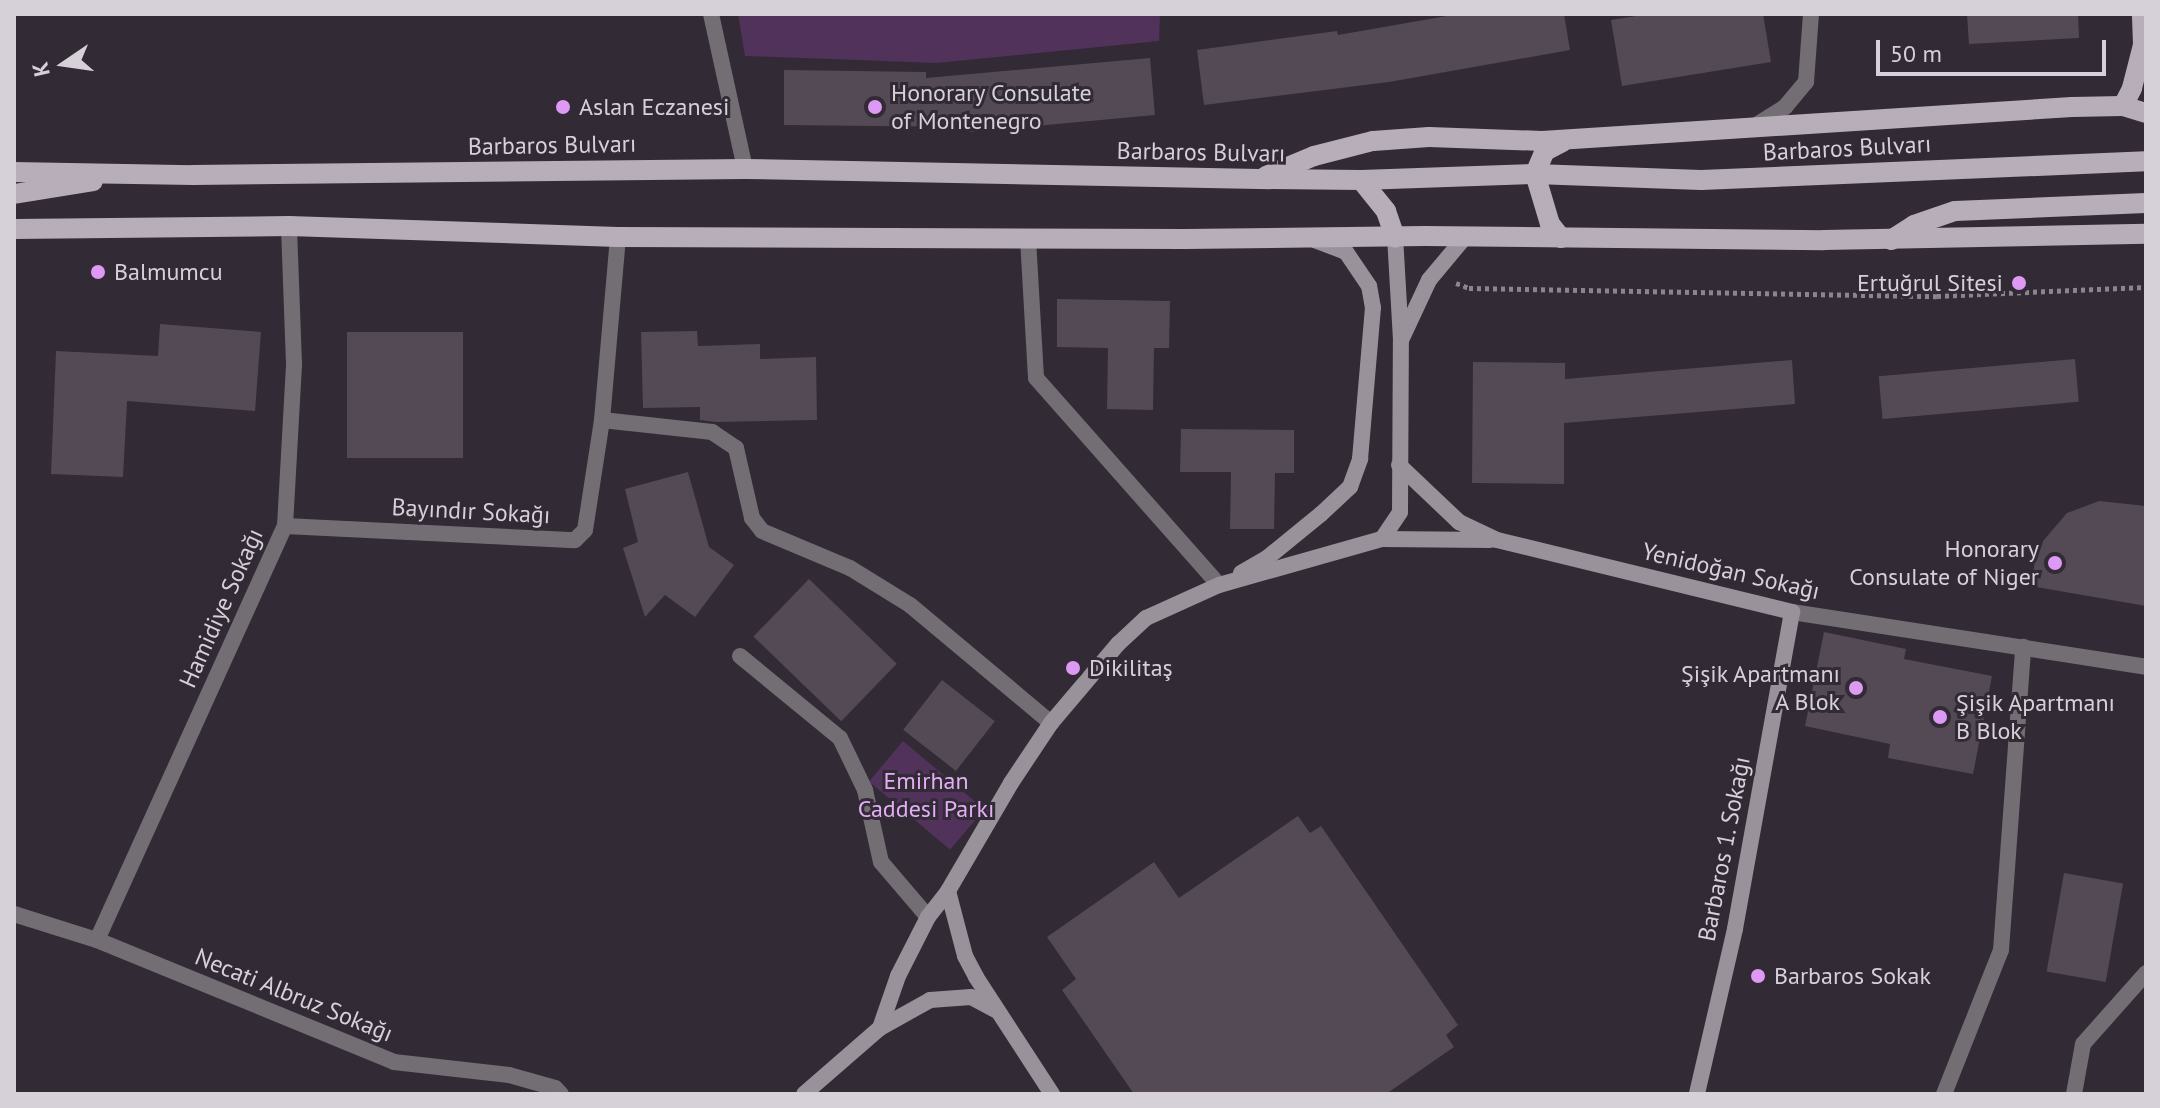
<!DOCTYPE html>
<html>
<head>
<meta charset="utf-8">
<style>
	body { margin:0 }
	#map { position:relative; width:2160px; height:1108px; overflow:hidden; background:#322a35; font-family:"PT Sans",sans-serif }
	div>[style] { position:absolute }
	.green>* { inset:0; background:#50325a; transform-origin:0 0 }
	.building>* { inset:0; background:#534a56; transform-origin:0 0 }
	.path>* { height:5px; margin-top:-2.5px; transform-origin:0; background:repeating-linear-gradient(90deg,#8c858e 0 4px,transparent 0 8px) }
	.street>* { height:16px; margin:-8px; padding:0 8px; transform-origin:8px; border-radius:8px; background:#726e74 }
	.secondary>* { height:16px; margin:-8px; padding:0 8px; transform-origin:8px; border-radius:8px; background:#99929b }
	.primary>* { height:20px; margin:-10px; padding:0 10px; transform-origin:10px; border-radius:10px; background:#b7aeba }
	.dots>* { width:22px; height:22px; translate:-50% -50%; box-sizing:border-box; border:4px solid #322a35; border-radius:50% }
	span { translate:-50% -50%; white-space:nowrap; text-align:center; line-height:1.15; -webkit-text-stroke:6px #322a35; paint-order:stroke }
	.poi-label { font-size:24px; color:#d6d1d8 }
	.left { translate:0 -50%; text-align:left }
	.right { translate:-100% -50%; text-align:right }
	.street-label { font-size:24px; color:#d6d1d8 }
	.park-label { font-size:24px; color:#e3aef5 }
	.frame { position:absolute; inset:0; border:16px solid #d6d1d8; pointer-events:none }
	.north { position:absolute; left:24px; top:24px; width:80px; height:80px; -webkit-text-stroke:6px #322a35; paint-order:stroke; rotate:257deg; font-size:22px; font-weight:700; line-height:32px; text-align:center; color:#d6d1d8 }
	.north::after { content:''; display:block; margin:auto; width:28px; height:36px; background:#d6d1d8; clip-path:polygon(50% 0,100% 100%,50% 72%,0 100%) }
	.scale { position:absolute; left:1876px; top:40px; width:230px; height:36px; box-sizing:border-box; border:4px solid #d6d1d8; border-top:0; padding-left:10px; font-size:24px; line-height:28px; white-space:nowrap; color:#d6d1d8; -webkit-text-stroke:6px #322a35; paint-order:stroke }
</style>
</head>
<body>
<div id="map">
	<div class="green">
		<div style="clip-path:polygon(738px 14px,1160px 14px,1159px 41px,937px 63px,745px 56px)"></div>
		<div style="left:903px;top:741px;width:106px;height:53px;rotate:40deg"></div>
	</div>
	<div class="building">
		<div style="clip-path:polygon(1458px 14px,1564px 14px,1570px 50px,1389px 82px,1204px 105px,1197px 50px,1337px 31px,1338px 35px)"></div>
		<div style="clip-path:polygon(1649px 14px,1763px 14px,1771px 62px,1622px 86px,1611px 20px)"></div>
		<div style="clip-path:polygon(1967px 14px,2078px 14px,2079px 38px,1969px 44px)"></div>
		<div style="clip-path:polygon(1150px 58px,1155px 115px,969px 132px,969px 127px,784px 125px,784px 70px,926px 72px,926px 78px)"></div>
		<div style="clip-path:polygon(1057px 299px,1170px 301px,1169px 348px,1154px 348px,1153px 410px,1107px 409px,1108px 348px,1057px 347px)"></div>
		<div style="clip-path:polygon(160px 324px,261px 332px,255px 411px,127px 401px,123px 477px,51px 474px,56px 351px,158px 356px)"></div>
		<div style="clip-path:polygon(697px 331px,698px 346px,760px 344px,760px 359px,816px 357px,817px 420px,716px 422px,700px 420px,700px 407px,643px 408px,641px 332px)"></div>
		<div style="left:347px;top:332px;width:116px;height:126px"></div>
		<div style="left:2075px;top:359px;width:43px;height:197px;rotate:85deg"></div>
		<div style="clip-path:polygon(1792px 360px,1795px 404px,1564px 423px,1564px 484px,1472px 483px,1473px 362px,1565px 363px,1565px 379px)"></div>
		<div style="clip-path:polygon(1181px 429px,1294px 430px,1294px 473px,1275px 473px,1274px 529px,1230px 529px,1231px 472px,1180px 472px)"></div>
		<div style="clip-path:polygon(688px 472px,709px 547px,734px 565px,695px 617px,665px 595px,645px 617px,623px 548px,638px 542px,625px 489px)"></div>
		<div style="clip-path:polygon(2099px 501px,2146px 506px,2146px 606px,2031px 586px,2037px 548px,2067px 513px)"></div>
		<div style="left:809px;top:579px;width:122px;height:80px;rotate:44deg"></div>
		<div style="clip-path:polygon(1824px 632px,1906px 649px,1904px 659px,1992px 676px,1973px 774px,1888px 758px,1890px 744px,1805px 726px)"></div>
		<div style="left:942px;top:680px;width:67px;height:63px;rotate:38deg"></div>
		<div style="clip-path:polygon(1298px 816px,1310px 833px,1321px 826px,1458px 1025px,1446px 1035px,1454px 1047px,1386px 1094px,1134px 1094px,1062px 990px,1076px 979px,1047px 937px,1154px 862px,1179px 898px)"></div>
		<div style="left:2064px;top:873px;width:60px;height:100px;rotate:10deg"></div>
	</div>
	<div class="path">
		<div style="left:1456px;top:283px;width:14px;rotate:21deg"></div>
		<div style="left:1469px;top:288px;width:468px;rotate:1deg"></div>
		<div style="left:1937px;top:296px;width:209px;rotate:-2.5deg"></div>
	</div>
	<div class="street">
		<div style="left:711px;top:14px;width:159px;rotate:77.6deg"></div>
		<div style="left:1753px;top:127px;width:38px;rotate:-32deg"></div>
		<div style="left:1785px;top:107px;width:33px;rotate:-50deg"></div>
		<div style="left:1806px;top:82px;width:68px;rotate:-85.8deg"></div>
		<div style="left:1028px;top:239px;width:139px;rotate:86.7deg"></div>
		<div style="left:1036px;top:378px;width:276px;rotate:48.5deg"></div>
		<div style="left:602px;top:420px;width:184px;rotate:-85deg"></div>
		<div style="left:285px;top:526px;width:290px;rotate:2.8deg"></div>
		<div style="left:575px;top:540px;width:14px;rotate:-45deg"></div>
		<div style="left:585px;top:530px;width:111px;rotate:-81.2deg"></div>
		<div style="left:602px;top:420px;width:111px;rotate:6.2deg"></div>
		<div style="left:712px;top:432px;width:29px;rotate:34deg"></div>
		<div style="left:736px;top:448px;width:72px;rotate:77.1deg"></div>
		<div style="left:752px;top:518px;width:16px;rotate:52deg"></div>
		<div style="left:762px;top:531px;width:95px;rotate:22.8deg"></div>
		<div style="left:850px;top:568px;width:70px;rotate:31.7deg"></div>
		<div style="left:910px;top:605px;width:184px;rotate:39.9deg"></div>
		<div style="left:1792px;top:612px;width:358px;rotate:8.8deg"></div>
		<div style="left:740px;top:656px;width:129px;rotate:39.4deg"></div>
		<div style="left:840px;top:738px;width:58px;rotate:64.3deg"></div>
		<div style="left:865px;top:790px;width:74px;rotate:77.5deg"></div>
		<div style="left:881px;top:862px;width:72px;rotate:49.5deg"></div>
		<div style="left:14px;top:914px;width:87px;rotate:17.4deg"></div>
		<div style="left:97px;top:940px;width:321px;rotate:22.3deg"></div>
		<div style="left:394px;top:1062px;width:116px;rotate:6.4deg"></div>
		<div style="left:509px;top:1075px;width:48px;rotate:15.8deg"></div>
		<div style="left:555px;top:1088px;width:8px;rotate:45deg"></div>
		<div style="left:97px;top:940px;width:455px;rotate:-65.6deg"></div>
		<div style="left:285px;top:526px;width:162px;rotate:-86.8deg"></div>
		<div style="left:294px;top:364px;width:138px;rotate:-92.1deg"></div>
		<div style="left:1944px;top:1094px;width:155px;rotate:-68.4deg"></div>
		<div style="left:2001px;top:950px;width:304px;rotate:-85.8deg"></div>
		<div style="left:2074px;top:1094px;width:51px;rotate:-79.8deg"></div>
		<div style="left:2083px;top:1044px;width:95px;rotate:-48.4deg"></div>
	</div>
	<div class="secondary">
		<div style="left:1402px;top:338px;width:64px;rotate:-65deg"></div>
		<div style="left:1429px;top:280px;width:56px;rotate:-50.1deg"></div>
		<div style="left:1399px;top:465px;width:83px;rotate:43.5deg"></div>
		<div style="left:1459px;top:522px;width:42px;rotate:25.3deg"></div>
		<div style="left:1497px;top:540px;width:304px;rotate:13.7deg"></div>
		<div style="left:1792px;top:612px;width:322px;rotate:100.2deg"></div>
		<div style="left:1735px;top:929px;width:169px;rotate:103deg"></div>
		<div style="left:1382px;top:539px;width:32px;rotate:-56deg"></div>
		<div style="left:1400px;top:512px;width:172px;rotate:-89.7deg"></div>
		<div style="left:1401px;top:340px;width:103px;rotate:-93.3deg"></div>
		<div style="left:1241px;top:573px;width:30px;rotate:-30deg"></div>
		<div style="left:1267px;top:558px;width:70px;rotate:-39.2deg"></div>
		<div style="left:1321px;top:514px;width:40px;rotate:-43deg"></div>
		<div style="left:1350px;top:487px;width:30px;rotate:-70deg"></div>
		<div style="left:1360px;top:459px;width:152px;rotate:-85.1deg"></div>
		<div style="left:1373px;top:308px;width:22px;rotate:-100deg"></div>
		<div style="left:1369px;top:286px;width:41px;rotate:-124.1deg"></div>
		<div style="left:1346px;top:252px;width:33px;rotate:-159deg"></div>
		<div style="left:948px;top:891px;width:67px;rotate:75.3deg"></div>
		<div style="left:965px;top:956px;width:24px;rotate:62deg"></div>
		<div style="left:976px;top:977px;width:140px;rotate:57deg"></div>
		<div style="left:880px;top:1028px;width:55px;rotate:-70.9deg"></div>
		<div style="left:898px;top:976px;width:66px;rotate:-63deg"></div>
		<div style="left:928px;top:917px;width:33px;rotate:-52deg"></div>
		<div style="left:948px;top:891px;width:125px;rotate:-59.7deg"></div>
		<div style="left:1011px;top:783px;width:72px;rotate:-56.3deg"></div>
		<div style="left:1051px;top:723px;width:104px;rotate:-49.7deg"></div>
		<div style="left:1118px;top:644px;width:38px;rotate:-43deg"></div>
		<div style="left:1146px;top:618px;width:80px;rotate:-24.3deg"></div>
		<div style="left:1219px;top:585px;width:169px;rotate:-15.8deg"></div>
		<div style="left:1382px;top:539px;width:108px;rotate:0.5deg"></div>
		<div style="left:804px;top:1094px;width:101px;rotate:-41deg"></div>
		<div style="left:880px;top:1028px;width:57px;rotate:-29.2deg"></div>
		<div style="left:930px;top:1000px;width:41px;rotate:-4.2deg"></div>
		<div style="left:971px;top:997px;width:27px;rotate:28deg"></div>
	</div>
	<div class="primary">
		<div style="left:2123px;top:106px;width:20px;rotate:-63deg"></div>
		<div style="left:2132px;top:88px;width:44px;rotate:-75.7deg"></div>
		<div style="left:2143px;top:45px;width:31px;rotate:-92deg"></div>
		<div style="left:14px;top:172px;width:179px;rotate:1deg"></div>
		<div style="left:193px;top:175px;width:552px;rotate:-0.62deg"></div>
		<div style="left:745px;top:169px;width:514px;rotate:1.11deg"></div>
		<div style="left:1259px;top:179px;width:102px;rotate:0.6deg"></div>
		<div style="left:1361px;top:180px;width:174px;rotate:-2deg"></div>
		<div style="left:1535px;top:174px;width:166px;rotate:2.1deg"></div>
		<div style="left:1701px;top:180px;width:445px;rotate:-2.4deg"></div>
		<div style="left:1266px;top:176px;width:52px;rotate:-22.6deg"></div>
		<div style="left:1314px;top:156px;width:61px;rotate:-14.3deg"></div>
		<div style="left:1373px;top:141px;width:56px;rotate:-4.1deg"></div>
		<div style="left:1429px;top:137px;width:113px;rotate:2deg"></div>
		<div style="left:1542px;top:141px;width:531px;rotate:-3.67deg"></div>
		<div style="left:2072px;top:107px;width:51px;rotate:-1.1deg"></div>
		<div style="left:2123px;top:106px;width:24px;rotate:17deg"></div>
		<div style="left:1361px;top:180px;width:40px;rotate:51deg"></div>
		<div style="left:1386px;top:211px;width:28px;rotate:71deg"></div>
		<div style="left:14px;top:194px;width:80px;rotate:-9.3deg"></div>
		<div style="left:14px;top:229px;width:275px;rotate:-0.6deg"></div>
		<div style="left:289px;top:226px;width:329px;rotate:1.9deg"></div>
		<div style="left:618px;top:237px;width:567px;rotate:0.2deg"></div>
		<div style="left:1185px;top:239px;width:240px;rotate:-0.7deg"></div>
		<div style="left:1425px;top:236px;width:399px;rotate:0.6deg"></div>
		<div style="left:1824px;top:240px;width:322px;rotate:-1.1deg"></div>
		<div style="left:1561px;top:238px;width:18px;rotate:-128deg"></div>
		<div style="left:1550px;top:224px;width:52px;rotate:-106.7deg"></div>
		<div style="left:1535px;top:174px;width:25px;rotate:-67deg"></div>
		<div style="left:1545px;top:151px;width:20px;rotate:-27deg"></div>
		<div style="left:1891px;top:240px;width:27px;rotate:-33deg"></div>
		<div style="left:1914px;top:225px;width:43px;rotate:-18.9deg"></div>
		<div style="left:1955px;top:211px;width:191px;rotate:-2.4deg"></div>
	</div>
	<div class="dots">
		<div style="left:563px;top:107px;background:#dd99f3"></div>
		<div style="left:875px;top:107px;background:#dd99f3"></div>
		<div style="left:98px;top:272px;background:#dd99f3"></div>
		<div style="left:2019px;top:283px;background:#dd99f3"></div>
		<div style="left:2055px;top:563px;background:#dd99f3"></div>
		<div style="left:1073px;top:668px;background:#dd99f3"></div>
		<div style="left:1856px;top:688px;background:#dd99f3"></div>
		<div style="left:1940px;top:717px;background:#dd99f3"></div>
		<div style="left:1758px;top:976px;background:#dd99f3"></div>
	</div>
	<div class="poi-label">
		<span class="left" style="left:891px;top:107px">Honorary Consulate<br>of Montenegro</span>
		<span class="left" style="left:579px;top:107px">Aslan Eczanesi</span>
		<span class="left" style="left:114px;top:272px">Balmumcu</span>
		<span class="right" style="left:2003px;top:283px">Ertuğrul Sitesi</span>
		<span class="right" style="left:2039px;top:563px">Honorary<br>Consulate of Niger</span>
		<span class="left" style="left:1089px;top:668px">Dikilitaş</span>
		<span class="right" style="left:1840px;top:688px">Şişik Apartmanı<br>A Blok</span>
		<span class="left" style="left:1956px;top:717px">Şişik Apartmanı<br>B Blok</span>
		<span class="left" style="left:1774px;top:976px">Barbaros Sokak</span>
	</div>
	<div class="street-label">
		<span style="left:552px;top:145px;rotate:-1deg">Barbaros Bulvarı</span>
		<span style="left:1847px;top:148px;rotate:-3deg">Barbaros Bulvarı</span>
		<span style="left:1201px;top:152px;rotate:1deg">Barbaros Bulvarı</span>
		<span style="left:471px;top:511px;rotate:3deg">Bayındır Sokağı</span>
		<span style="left:1731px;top:571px;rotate:13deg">Yenidoğan Sokağı</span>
		<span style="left:221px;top:608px;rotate:-66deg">Hamidiye Sokağı</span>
		<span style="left:1724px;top:849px;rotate:-79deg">Barbaros 1. Sokağı</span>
		<span style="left:294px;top:995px;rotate:22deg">Necati Albruz Sokağı</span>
	</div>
	<div class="park-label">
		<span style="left:926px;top:795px">Emirhan<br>Caddesi Parkı</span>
	</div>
	<div class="frame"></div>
	<div class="north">K</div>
	<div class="scale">50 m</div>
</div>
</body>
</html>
